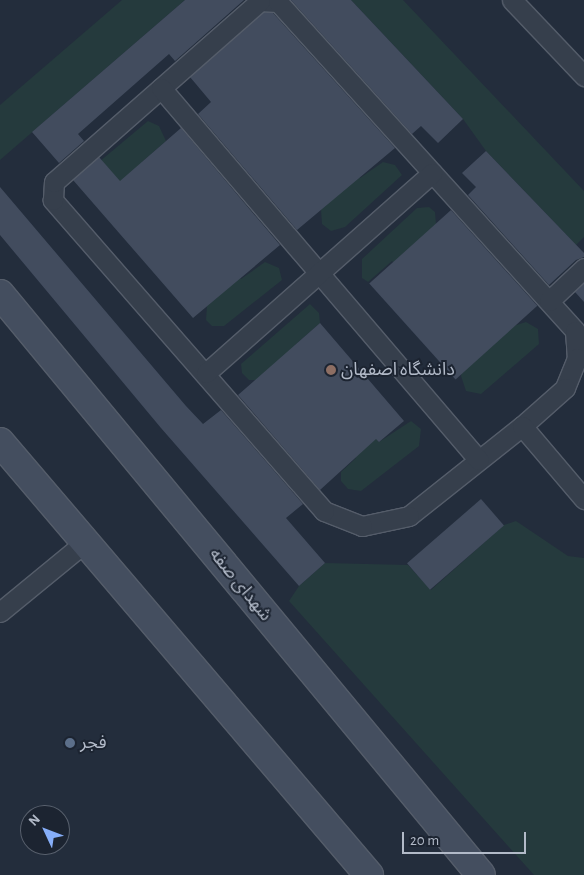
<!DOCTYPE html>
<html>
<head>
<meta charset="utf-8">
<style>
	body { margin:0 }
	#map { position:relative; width:584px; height:875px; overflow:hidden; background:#232d3c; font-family:"Alegreya Sans","Noto Sans Arabic",sans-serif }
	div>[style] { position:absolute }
	.green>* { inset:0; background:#253a3d }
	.building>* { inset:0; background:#424c5e; transform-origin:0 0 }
	.roads { filter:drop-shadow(1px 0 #555d6a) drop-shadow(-1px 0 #555d6a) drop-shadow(0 1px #555d6a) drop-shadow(0 -1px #555d6a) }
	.lane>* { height:19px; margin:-9.5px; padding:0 9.5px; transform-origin:9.5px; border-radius:9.5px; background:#363f4c }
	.secondary>* { height:28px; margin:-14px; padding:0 14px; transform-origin:14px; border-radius:14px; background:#444e5f }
	.dots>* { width:14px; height:14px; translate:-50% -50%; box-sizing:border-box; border:2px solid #1c2431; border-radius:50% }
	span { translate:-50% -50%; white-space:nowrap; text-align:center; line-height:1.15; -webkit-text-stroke:4px #1c2431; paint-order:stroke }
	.poi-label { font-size:18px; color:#b2bac8 }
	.left { translate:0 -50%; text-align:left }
	.street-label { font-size:18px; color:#b2bac8 }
	.north { position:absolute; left:20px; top:805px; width:50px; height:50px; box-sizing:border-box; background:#1c2431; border:1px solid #58606d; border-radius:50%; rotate:313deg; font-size:14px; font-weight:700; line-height:20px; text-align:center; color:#b2bac8 }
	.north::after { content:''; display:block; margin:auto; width:18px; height:22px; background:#86aef9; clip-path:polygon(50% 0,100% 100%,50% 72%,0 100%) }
	.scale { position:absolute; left:402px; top:832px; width:124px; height:22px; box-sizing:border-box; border:2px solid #b2bac8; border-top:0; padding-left:6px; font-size:15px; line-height:18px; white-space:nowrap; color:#b2bac8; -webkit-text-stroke:4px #1c2431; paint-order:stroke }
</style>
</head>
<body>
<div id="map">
	<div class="green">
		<div style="clip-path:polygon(122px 0,185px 0,0 160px,0 105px)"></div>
		<div style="clip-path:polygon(351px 0,403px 0,584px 191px,584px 237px,576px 245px,486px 151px,463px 119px)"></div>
		<div style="clip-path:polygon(254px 58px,360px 178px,383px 162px,395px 165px,402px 175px,345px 227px,331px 231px,322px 224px,321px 210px,336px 196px)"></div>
		<div style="clip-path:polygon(148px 121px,159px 126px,166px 141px,142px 162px,241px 279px,265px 262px,279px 268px,282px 280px,224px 326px,212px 326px,206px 320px,207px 306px,221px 294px,99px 162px)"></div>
		<div style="clip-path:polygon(429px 207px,435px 212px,436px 224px,498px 339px,513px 326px,526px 322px,538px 329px,539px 344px,481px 394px,466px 391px,461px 376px,462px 369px,475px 356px,392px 261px,368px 282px,362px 278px,362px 259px,417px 208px)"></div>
		<div style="clip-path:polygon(310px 304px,319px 313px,320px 323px,295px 345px,379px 442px,411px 421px,421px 429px,419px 446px,361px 491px,348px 489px,341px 481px,341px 472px,356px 458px,273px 365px,257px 380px,249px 380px,242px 373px,241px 364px)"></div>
		<div style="clip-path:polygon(516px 521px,568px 556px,584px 558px,584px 875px,534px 875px,289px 601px,299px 586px,325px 563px,408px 565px,431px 590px,504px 525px)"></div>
	</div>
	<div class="building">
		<div style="clip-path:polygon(185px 0,244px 0,175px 61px,169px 54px,78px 134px,84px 141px,59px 163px,32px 132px)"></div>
		<div style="clip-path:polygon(291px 0,351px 0,463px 119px,438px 143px,421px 126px,412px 134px)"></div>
		<div style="clip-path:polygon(264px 12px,273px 13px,395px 148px,297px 230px,198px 114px,211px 102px,190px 77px)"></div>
		<div style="clip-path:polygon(181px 128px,280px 245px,193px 318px,73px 180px,99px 157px,120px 181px)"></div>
		<div style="clip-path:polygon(486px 151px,584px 253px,584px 257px,576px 260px,549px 285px,468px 195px,476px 187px,462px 173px)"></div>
		<div style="clip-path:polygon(0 187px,186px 406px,203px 424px,221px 410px,303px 504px,286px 518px,325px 563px,299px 586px,161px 428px,0 235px)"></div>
		<div style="left:451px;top:210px;width:129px;height:110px;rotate:48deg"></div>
		<div style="clip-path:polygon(584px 283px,584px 302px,575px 292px)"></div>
		<div style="clip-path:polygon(320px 323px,404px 421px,379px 442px,376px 439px,320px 490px,238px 395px)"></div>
		<div style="left:481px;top:499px;width:35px;height:98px;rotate:49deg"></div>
	</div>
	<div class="roads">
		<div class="lane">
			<div style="left:512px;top:0;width:105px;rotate:46.5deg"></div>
			<div style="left:260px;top:1px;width:18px;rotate:3deg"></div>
			<div style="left:278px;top:2px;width:443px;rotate:47.9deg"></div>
			<div style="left:575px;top:331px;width:27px;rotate:86deg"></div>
			<div style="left:577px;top:358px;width:32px;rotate:112deg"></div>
			<div style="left:565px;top:388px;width:57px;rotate:138.5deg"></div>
			<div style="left:522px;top:426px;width:144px;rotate:141.5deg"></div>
			<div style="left:409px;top:516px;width:48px;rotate:168deg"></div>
			<div style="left:362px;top:526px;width:41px;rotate:-158.5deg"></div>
			<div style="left:324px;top:511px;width:413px;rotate:-131.1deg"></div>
			<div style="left:53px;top:200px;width:18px;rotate:-87deg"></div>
			<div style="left:54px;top:182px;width:274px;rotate:-41.3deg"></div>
			<div style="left:161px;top:88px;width:489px;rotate:49.5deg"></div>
			<div style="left:549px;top:301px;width:48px;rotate:-43.3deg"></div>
			<div style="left:206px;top:373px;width:302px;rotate:-41.5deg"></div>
			<div style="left:522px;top:426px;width:96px;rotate:49.7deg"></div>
			<div style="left:0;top:612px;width:109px;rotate:-39.4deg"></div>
		</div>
		<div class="secondary">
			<div style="left:0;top:294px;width:754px;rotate:50.38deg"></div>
			<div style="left:0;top:442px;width:569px;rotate:49.56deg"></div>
		</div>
	</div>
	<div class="dots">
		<div style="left:331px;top:370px;background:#8d6e63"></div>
		<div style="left:70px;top:743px;background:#5c6f8a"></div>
	</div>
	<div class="poi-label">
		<span class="left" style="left:341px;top:370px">دانشگاه اصفهان</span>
		<span class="left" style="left:80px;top:743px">فجر</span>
	</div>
	<div class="street-label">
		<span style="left:240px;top:585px;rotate:51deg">شهدای صفه</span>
	</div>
	<div class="north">N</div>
	<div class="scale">20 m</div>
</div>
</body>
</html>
